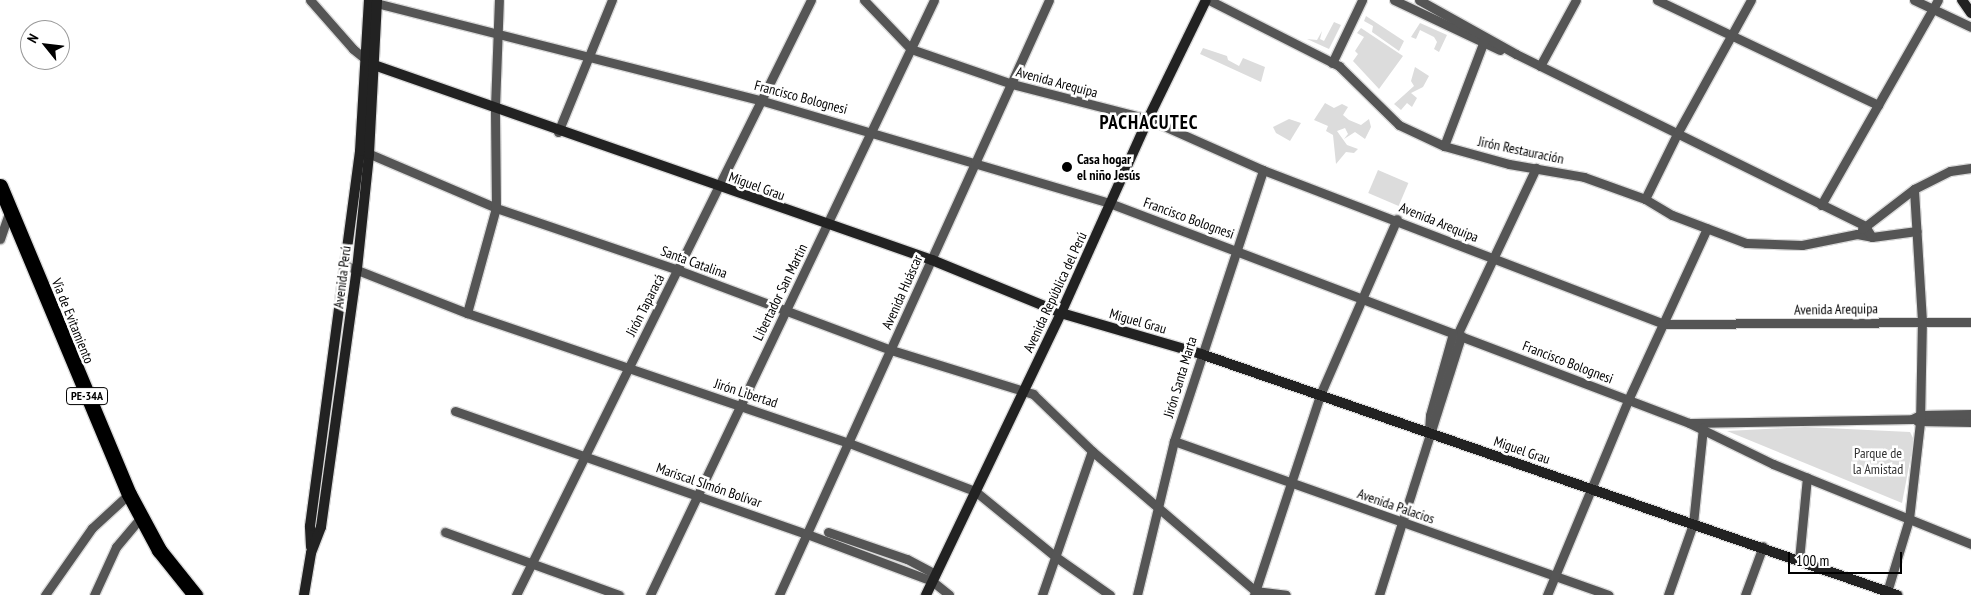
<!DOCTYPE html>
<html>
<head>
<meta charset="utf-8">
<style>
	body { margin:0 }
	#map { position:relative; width:1971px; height:595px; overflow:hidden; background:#fff; font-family:"PT Sans Narrow",sans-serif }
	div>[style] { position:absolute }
	.green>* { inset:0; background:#dcdcdc; transform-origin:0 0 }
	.roads { filter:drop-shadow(1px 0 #dbdbdb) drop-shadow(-1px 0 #dbdbdb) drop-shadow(0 1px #dbdbdb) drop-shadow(0 -1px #dbdbdb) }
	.street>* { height:9px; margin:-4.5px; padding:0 4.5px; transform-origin:4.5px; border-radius:4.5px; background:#555 }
	.secondary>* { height:10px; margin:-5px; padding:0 5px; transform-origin:5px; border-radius:5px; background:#222 }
	.highway>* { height:15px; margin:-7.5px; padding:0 7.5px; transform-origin:7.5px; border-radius:7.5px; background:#000 }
	.dots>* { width:14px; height:14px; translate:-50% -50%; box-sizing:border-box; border:2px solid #fff; border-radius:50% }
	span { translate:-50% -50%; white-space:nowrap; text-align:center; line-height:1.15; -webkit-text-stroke:5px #fff; paint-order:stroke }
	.shield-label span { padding:1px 4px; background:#fff; border:1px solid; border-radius:4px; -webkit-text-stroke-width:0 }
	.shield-label { font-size:12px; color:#000; font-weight:700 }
	.street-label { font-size:14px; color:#000 }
	.poi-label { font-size:14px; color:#000; font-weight:700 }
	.left { translate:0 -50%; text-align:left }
	.park-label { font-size:14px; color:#333 }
	.district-label { font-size:19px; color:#000; font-weight:700; letter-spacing:1px }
	.north { position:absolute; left:20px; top:20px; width:50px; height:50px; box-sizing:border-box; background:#fff; border:1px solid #999; border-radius:50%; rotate:299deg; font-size:14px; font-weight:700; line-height:20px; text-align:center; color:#000 }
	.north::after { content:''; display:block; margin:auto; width:18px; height:22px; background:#000; clip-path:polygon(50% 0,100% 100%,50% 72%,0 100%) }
	.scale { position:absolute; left:1788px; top:552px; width:114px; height:22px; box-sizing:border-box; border:2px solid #000; border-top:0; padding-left:6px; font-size:15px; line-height:18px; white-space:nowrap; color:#000; -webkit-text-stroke:4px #fff; paint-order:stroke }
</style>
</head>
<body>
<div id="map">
	<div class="green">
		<div style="clip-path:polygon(1366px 16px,1404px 41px,1399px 51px,1372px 32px,1373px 26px,1364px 21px)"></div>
		<div style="clip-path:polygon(1334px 22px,1341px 25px,1329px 49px,1307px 39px,1317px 40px,1322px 31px,1320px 39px,1324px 41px)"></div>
		<div style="clip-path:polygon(1420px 23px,1447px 35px,1439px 52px,1434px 49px,1437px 42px,1434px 37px,1420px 30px,1416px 39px,1411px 37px)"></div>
		<div style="clip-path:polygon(1361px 28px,1403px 56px,1379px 89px,1353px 61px,1358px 54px,1355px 51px,1364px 37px,1357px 33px)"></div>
		<div style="clip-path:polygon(1203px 48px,1227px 56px,1228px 60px,1239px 66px,1243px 58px,1265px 67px,1261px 82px,1200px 54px)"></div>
		<div style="clip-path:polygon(1415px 67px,1429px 76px,1423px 87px,1411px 93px,1417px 98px,1412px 107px,1407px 103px,1401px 110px,1394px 104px,1414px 86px,1411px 81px)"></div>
		<div style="clip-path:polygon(1325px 103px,1334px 108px,1342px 104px,1348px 107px,1343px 115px,1349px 120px,1361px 125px,1369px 119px,1371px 127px,1365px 139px,1355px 132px,1344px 139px,1348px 134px,1345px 128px,1337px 131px,1347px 145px,1358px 149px,1354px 153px,1346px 152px,1336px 164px,1333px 135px,1326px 131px,1328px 126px,1314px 120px)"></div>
		<div style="clip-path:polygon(1289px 119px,1301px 123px,1290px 141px,1276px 133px,1273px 127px)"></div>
		<div style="left:1378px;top:170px;width:33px;height:25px;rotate:23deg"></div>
		<div style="clip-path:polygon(1805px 427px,1910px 432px,1914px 440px,1902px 503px,1727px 431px)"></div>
	</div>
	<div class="roads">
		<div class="street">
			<div style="left:310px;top:0;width:65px;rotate:48.7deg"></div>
			<div style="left:353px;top:49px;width:22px;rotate:39deg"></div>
			<div style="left:864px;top:0;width:68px;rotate:46.2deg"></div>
			<div style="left:911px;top:49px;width:107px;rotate:19.1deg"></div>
			<div style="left:1012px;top:84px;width:140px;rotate:14.4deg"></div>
			<div style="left:1148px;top:119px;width:126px;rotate:23.9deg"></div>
			<div style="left:1263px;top:170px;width:430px;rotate:21deg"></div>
			<div style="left:1664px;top:324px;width:307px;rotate:-0.4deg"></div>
			<div style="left:1209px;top:0;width:146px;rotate:26.9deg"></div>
			<div style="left:1339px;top:66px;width:84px;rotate:44.5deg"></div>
			<div style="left:1399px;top:125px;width:50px;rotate:25deg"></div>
			<div style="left:1444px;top:146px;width:67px;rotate:15.5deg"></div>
			<div style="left:1509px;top:164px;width:76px;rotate:9.8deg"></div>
			<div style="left:1584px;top:177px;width:65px;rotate:19.8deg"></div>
			<div style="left:1645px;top:199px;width:31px;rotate:31deg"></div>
			<div style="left:1672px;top:215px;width:79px;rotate:20.7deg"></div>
			<div style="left:1746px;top:243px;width:56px;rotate:2deg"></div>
			<div style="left:1802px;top:245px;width:56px;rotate:-11.3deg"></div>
			<div style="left:1857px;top:234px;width:15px;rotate:11deg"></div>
			<div style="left:1872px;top:237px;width:45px;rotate:-7.6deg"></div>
			<div style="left:1394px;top:0;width:117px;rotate:25.3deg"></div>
			<div style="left:1419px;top:0;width:111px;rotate:29.1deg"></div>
			<div style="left:1516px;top:54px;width:389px;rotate:26.2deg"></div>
			<div style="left:1865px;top:226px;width:13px;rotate:58deg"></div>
			<div style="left:1657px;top:0;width:245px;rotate:25.4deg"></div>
			<div style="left:1914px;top:0;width:63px;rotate:25.3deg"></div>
			<div style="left:372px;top:2px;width:403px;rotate:14.2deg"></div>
			<div style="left:763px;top:101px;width:364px;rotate:16.4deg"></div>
			<div style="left:1112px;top:204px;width:617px;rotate:20.78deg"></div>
			<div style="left:1689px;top:423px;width:93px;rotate:26deg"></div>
			<div style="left:1773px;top:464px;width:214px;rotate:22deg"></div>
			<div style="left:1332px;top:63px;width:70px;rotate:-64.5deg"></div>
			<div style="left:1540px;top:66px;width:75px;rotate:-61.4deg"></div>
			<div style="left:558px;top:132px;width:143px;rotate:-67.8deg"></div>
			<div style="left:1444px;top:146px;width:116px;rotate:-69.2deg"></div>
			<div style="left:365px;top:152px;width:142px;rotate:23.1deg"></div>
			<div style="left:496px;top:208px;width:192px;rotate:18.8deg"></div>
			<div style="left:678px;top:270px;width:228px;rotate:20.6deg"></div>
			<div style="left:891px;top:350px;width:149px;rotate:17.2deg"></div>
			<div style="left:1033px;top:394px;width:82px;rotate:44deg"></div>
			<div style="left:1092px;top:451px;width:221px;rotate:40.6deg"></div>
			<div style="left:1645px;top:199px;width:75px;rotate:-63.8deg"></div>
			<div style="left:1678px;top:132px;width:151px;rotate:-61.1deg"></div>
			<div style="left:1821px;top:205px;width:236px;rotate:-60.3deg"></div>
			<div style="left:1862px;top:229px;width:66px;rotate:-37.6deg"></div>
			<div style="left:1914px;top:189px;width:40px;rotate:-26.6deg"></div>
			<div style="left:1950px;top:171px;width:21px;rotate:-8deg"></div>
			<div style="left:0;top:239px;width:31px;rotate:-71deg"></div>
			<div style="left:347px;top:266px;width:129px;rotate:21.4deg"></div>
			<div style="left:467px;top:313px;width:404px;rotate:18.8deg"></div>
			<div style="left:849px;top:443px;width:135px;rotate:20.9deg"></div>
			<div style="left:975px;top:491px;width:104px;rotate:39.2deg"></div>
			<div style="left:1056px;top:557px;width:66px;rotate:35.1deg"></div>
			<div style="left:467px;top:313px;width:109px;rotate:-74.6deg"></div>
			<div style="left:496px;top:208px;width:101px;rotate:-90.6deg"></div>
			<div style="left:495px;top:107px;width:107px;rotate:-87.9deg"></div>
			<div style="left:1457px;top:335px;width:185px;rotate:-64.7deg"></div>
			<div style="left:455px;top:411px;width:373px;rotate:19.3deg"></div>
			<div style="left:807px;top:534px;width:134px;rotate:20.6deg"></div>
			<div style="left:932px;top:581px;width:22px;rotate:39deg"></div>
			<div style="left:1917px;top:421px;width:54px;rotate:1.1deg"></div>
			<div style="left:1690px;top:423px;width:222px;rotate:-1deg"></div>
			<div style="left:1912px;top:419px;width:9px;rotate:-27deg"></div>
			<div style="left:1920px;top:415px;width:51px;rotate:-1.1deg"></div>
			<div style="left:1429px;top:430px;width:15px;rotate:-86deg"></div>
			<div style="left:1430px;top:415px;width:85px;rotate:-74.3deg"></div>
			<div style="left:1174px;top:441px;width:461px;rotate:19.5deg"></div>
			<div style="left:445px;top:532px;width:185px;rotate:19.9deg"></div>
			<div style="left:828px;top:532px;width:83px;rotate:18.9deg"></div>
			<div style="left:907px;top:559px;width:32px;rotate:28deg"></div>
			<div style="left:1799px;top:560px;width:83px;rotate:-84.5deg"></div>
			<div style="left:1255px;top:591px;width:31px;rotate:7deg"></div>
			<div style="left:1887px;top:592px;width:76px;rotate:-73.2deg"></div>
			<div style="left:1909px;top:519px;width:97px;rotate:-83.5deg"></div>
			<div style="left:1920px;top:423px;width:102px;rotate:-88.9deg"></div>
			<div style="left:1922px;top:321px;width:132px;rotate:-93.5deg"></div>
			<div style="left:45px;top:595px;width:82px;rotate:-55deg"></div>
			<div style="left:92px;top:528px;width:50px;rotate:-42.6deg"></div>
			<div style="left:94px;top:595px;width:53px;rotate:-65.4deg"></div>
			<div style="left:116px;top:547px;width:39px;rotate:-50deg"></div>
			<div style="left:516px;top:595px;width:664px;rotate:-63.63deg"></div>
			<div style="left:650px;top:595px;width:659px;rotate:-64.48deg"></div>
			<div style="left:779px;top:595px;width:653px;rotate:-65.59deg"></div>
			<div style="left:1042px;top:595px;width:152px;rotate:-70.9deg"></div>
			<div style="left:1137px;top:595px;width:158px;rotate:-76.5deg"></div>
			<div style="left:1174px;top:441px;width:285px;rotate:-71.8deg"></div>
			<div style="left:1254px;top:595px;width:211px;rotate:-71.7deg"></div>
			<div style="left:1320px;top:395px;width:192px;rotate:-66.4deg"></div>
			<div style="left:1379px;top:595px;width:272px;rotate:-72.4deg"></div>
			<div style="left:1547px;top:595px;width:211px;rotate:-67.4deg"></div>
			<div style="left:1628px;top:400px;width:189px;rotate:-65.3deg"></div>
			<div style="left:1668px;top:595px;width:75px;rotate:-70.6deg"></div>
			<div style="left:1693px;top:524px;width:97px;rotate:-84.1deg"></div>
			<div style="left:1745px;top:595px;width:52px;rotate:-69.8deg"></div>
		</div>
		<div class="secondary">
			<div style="left:1962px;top:0;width:16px;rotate:55deg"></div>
			<div style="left:374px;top:65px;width:591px;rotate:19.26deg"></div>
			<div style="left:932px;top:260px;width:139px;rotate:22.3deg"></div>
			<div style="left:1061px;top:313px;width:146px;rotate:16.3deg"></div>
			<div style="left:1201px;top:354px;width:737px;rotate:19.1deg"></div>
			<div style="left:311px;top:547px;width:21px;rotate:-93deg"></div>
			<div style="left:310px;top:526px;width:378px;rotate:-82.4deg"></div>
			<div style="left:360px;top:151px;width:151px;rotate:-86.6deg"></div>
			<div style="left:304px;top:595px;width:43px;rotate:-80.5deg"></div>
			<div style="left:311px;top:553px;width:28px;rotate:-69deg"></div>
			<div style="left:321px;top:527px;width:260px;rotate:-82.1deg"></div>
			<div style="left:357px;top:269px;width:116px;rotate:-84deg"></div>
			<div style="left:369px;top:154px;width:154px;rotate:-87deg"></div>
			<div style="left:926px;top:595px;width:313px;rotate:-64.4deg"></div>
			<div style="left:1061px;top:313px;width:213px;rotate:-65.8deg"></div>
			<div style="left:1148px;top:119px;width:132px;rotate:-64deg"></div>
		</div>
		<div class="highway">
			<div style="left:0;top:186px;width:334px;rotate:67.3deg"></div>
			<div style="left:129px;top:494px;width:64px;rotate:61.8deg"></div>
			<div style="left:159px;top:550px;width:58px;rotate:51.3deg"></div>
		</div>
	</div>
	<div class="dots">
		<div style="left:1067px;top:167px;background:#000"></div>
	</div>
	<div class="shield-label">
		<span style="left:87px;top:396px">PE-34A</span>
	</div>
	<div class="street-label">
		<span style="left:1057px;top:82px;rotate:15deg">Avenida Arequipa</span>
		<span style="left:801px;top:97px;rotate:15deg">Francisco Bolognesi</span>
		<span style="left:1521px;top:150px;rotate:12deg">Jirón Restauración</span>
		<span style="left:757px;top:186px;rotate:20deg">Miguel Grau</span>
		<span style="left:1189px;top:218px;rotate:20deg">Francisco Bolognesi</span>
		<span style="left:1439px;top:222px;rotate:22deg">Avenida Arequipa</span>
		<span style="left:694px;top:262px;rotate:20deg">Santa Catalina</span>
		<span style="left:342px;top:277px;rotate:-83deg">Avenida Perú</span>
		<span style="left:780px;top:292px;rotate:-64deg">Libertador San Martin</span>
		<span style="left:902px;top:292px;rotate:-66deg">Avenida Huáscar</span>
		<span style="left:1055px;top:292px;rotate:-65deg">Avenida República del Perú</span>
		<span style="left:645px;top:305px;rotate:-63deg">Jirón Taparacá</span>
		<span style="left:1836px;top:309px;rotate:-1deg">Avenida Arequipa</span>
		<span style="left:73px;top:321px;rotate:68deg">Vía de Evitamiento</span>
		<span style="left:1138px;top:321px;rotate:16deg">Miguel Grau</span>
		<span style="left:1568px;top:362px;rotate:21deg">Francisco Bolognesi</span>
		<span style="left:1180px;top:377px;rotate:-73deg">Jirón Santa Marta</span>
		<span style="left:746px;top:393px;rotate:18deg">Jirón Libertad</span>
		<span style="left:1522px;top:450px;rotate:19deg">Miguel Grau</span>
		<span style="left:709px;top:485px;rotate:19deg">Mariscal SImón Bolívar</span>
		<span style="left:1396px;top:506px;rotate:19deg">Avenida Palacios</span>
	</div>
	<div class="poi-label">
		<span class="left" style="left:1077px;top:167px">Casa hogar<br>el niño Jesús</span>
	</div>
	<div class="park-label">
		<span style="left:1878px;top:461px">Parque de<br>la Amistad</span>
	</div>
	<div class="district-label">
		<span style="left:1149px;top:123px">PACHACUTEC</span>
	</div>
	<div class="north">N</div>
	<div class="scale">100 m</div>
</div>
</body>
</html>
